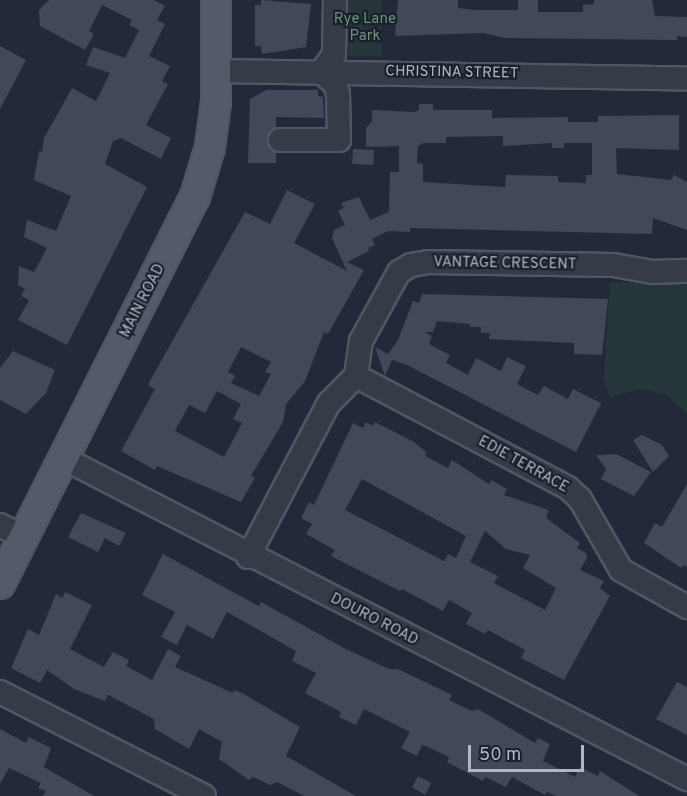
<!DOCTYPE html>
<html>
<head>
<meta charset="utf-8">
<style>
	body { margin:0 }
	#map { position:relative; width:687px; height:796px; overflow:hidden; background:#232938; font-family:Overpass,sans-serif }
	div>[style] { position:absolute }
	.green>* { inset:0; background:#26363a; transform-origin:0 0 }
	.building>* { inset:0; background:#424859; transform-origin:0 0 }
	.roads { filter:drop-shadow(2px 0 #515663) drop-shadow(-2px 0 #515663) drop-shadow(0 2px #515663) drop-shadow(0 -2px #515663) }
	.minor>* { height:22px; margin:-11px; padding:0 11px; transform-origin:11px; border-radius:11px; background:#363b48 }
	.major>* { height:28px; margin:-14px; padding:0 14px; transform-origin:14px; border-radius:14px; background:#545a68 }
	span { translate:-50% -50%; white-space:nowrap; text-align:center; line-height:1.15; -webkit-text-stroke:4.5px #1b202d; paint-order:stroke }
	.park-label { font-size:15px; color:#6a9479 }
	.street-label { font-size:15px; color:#b1b6c4 }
	.scale { position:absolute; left:468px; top:745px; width:116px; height:27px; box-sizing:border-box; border:3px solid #b1b6c4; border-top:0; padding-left:8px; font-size:18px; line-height:21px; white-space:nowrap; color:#b1b6c4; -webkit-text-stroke:4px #1b202d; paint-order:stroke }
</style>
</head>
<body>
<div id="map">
	<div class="green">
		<div style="left:348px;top:0;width:34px;height:56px"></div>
		<div style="clip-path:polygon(610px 282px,687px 283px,687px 414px,668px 396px,653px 391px,637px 389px,610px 398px,604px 379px)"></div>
	</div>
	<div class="building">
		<div style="clip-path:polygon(49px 0,154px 0,165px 6px,157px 20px,165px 24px,149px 56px,170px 66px,162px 81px,168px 84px,146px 125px,171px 138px,161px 159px,121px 138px,113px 141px,105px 164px,147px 187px,67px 345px,18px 320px,29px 300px,21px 296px,25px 289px,18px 285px,19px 266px,34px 272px,47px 248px,24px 237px,27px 220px,56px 231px,71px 196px,34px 180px,39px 151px,42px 152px,44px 138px,72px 88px,96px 101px,110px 73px,86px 65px,93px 47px,125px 58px,139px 30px,129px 25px,132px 20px,102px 5px,89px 31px,94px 34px,85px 50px,40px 26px,39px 10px)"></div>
		<div style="clip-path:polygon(261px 0,311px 4px,306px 47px,262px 54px,261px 46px,255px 46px,255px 5px,261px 5px)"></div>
		<div style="clip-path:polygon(398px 0,458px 0,458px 8px,475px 10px,518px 10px,518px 0,538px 0,538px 12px,583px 12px,583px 5px,594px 4px,594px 0,652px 0,655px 16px,687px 17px,687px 37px,677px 36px,677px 40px,506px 38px,483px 33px,395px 36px)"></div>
		<div style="clip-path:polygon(0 46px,26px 60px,0 109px)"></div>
		<div style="clip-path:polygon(266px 90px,318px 90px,318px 96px,323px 97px,324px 118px,276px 117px,276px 127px,267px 139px,276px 153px,276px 163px,248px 163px,250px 99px)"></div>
		<div style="clip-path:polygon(evenodd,419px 104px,433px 104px,433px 110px,492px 110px,492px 118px,568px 117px,568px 122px,598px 122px,598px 116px,679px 115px,679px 150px,616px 148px,617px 174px,671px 180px,674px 175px,687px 182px,687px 230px,653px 218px,652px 234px,410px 228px,410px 232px,388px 231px,372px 239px,375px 245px,368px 248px,369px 251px,347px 262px,364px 270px,328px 334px,324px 332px,305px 381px,286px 404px,283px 422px,251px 476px,255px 478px,241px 502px,157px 466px,155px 470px,121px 451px,155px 389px,148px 385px,151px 379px,245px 212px,270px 224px,287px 190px,315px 204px,294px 243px,347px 271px,332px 238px,334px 230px,345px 225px,338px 211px,344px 208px,341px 203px,359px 197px,370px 220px,389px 212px,390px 172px,399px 172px,399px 146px,366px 147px,366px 128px,372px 121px,372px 110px,414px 112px,419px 110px,419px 104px,503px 136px,503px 146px,552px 143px,552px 148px,564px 148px,564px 143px,592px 143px,592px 175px,586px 175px,586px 183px,558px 182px,558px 176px,506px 175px,505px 187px,423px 182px,423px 164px,417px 163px,418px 146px,423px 143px,446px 143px,446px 137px,503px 136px,419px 104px,241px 347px,271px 362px,265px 372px,271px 374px,259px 396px,231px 383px,235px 376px,228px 372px,241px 347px,419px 104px,217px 391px,241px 404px,233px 419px,242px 423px,224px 457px,175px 431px,189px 405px,205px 413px,217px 391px)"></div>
		<div style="left:353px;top:149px;width:21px;height:15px;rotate:3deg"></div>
		<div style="clip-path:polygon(422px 294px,608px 299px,602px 355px,574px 354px,574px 343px,489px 339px,490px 333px,481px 333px,481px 327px,470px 327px,470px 324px,437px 321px,433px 332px,425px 332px,432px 336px,429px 344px,450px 355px,446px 363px,468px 375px,476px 358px,501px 371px,507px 357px,526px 366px,517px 384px,538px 395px,544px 386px,568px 399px,573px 389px,601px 403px,576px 452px,407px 365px,392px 360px,385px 376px,375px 347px,388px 354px,398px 340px,413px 301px,419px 303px)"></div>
		<div style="clip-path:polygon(13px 351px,55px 370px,46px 393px,26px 414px,0 400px,0 368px)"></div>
		<div style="clip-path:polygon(evenodd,366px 422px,373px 426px,375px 422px,414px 442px,426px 452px,425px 456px,448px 468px,452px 460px,489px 484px,491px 480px,507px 489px,504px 495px,549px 510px,546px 518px,580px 543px,577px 548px,586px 553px,587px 558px,580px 570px,604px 581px,600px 588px,610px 596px,564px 680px,521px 658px,525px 650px,488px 630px,485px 634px,466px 624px,472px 613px,449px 600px,443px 611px,402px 589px,400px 591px,331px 556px,335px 550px,306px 534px,312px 524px,301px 518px,309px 502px,314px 505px,353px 423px,363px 428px,366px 422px,362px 479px,466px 536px,456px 558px,448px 554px,444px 561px,345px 510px,362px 479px,366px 422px,485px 531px,506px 549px,530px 555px,523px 568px,556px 588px,545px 610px,494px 583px,498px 576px,470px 562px,485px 531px)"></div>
		<div style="clip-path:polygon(642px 435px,662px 445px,669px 456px,653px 472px,633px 440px)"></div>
		<div style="clip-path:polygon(616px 454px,651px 472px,634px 496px,601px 479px,606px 469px,596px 455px)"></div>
		<div style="clip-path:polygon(687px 484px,687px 567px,683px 565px,681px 568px,644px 543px,655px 523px,662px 527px)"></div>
		<div style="clip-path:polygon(81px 513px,126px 533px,119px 546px,105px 538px,98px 552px,68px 537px)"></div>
		<div style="clip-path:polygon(163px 554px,259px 606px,261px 602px,346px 649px,389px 669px,398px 669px,452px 695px,449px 700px,472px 711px,478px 709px,535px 743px,538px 738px,550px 744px,543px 761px,575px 777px,580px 767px,598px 776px,600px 771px,639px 796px,556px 796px,547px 792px,545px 795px,512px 777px,506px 787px,485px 777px,483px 781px,447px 762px,449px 757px,426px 746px,422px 745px,417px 756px,401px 748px,410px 732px,364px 709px,356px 725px,339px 717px,341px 712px,305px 693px,316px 673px,292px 661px,296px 651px,227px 612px,213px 639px,187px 625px,177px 645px,161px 637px,175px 612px,142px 595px)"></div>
		<div style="clip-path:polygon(65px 592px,92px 605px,70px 649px,104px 667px,113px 652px,129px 660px,126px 666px,152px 680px,168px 649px,181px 656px,175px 667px,233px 693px,234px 690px,244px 694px,300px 727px,286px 756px,356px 796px,304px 796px,277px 782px,270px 785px,253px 777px,249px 780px,219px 759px,222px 742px,199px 729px,189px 749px,155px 729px,154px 719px,108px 695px,105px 701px,74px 689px,47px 670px,40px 683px,11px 668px,28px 629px,39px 635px,56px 594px,62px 598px)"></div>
		<div style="clip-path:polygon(677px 682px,687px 687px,687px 735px,656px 719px)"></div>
		<div style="clip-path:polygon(0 729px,26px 743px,29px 737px,51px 748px,44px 767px,94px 796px,43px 796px,46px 791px,38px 788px,41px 783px,9px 768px,0 784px)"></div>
		<div style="left:418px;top:776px;width:15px;height:13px;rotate:28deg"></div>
	</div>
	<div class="roads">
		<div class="minor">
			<div style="left:217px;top:71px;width:470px;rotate:0.9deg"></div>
			<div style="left:321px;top:72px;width:21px;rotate:-53deg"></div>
			<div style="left:334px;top:55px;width:55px;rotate:-89deg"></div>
			<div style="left:280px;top:140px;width:59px"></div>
			<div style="left:339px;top:140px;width:46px;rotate:-91.2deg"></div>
			<div style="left:338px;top:94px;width:10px;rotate:-107deg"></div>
			<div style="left:335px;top:84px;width:18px;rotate:-139deg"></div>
			<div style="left:356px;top:376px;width:240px;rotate:27.8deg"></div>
			<div style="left:568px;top:488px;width:16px;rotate:43deg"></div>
			<div style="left:580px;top:499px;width:82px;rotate:60deg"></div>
			<div style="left:621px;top:570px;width:76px;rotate:29.3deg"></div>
			<div style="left:63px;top:458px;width:702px;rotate:27.22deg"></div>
			<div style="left:0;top:525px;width:26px;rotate:28deg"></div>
			<div style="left:248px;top:557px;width:174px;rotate:-62.3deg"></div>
			<div style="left:329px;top:403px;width:38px;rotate:-45deg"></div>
			<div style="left:356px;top:376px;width:35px;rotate:-82deg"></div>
			<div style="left:361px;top:341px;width:79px;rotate:-61.2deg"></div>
			<div style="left:399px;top:272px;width:14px;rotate:-30deg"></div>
			<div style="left:411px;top:265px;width:17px;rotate:-10deg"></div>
			<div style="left:428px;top:262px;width:185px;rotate:0.9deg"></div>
			<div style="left:613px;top:265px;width:41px;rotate:9.9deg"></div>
			<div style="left:653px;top:272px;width:34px;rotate:-2deg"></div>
			<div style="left:0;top:692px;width:229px;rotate:27deg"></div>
		</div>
		<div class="major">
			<div style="left:0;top:584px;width:433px;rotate:-63.3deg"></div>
			<div style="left:195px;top:197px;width:52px;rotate:-73.3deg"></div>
			<div style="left:210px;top:147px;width:45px;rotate:-82.4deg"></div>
			<div style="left:216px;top:102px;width:102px;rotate:-90deg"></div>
		</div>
	</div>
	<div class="park-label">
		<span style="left:365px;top:28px">Rye Lane<br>Park</span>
	</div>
	<div class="street-label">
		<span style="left:452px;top:73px;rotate:1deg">CHRISTINA STREET</span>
		<span style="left:505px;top:264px;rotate:1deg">VANTAGE CRESCENT</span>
		<span style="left:143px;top:301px;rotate:-63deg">MAIN ROAD</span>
		<span style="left:523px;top:465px;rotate:29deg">EDIE TERRACE</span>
		<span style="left:374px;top:620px;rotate:27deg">DOURO ROAD</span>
	</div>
	<div class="scale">50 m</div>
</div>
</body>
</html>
